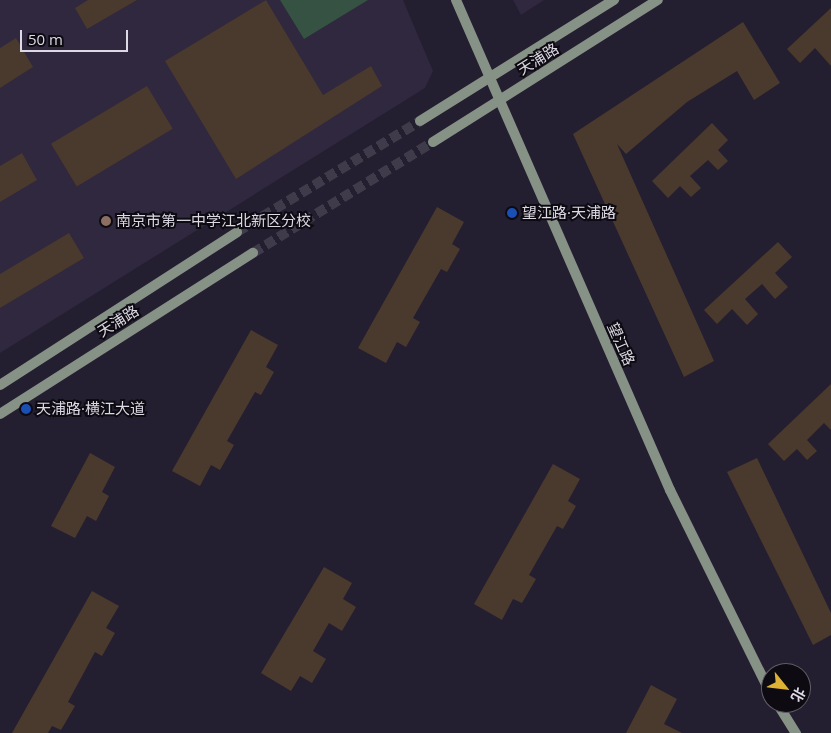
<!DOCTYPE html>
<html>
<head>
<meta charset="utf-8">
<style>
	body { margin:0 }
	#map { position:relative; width:831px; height:733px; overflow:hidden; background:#241f30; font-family:"Open Sans","Noto Sans SC",sans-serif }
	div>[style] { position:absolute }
	.built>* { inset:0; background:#2f283e }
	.green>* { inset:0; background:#355242 }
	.building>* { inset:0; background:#4a392d; transform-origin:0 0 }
	.secondary-tunnel>* { height:10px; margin-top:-5px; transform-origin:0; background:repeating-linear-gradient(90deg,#403b4b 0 10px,transparent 0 15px) }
	.secondary>* { height:10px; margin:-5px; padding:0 5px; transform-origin:5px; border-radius:5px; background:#879287 }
	.dots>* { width:14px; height:14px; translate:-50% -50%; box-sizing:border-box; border:2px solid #0d0a12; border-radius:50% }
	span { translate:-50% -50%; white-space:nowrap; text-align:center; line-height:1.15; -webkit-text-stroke:4px #0d0a12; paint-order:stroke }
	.street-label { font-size:15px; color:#dcd9e4 }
	.poi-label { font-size:15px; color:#dcd9e4 }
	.left { translate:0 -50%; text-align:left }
	.north { position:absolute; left:761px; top:663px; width:50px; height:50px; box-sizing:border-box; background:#0d0a12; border:1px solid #605d66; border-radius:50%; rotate:119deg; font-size:14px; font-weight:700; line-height:20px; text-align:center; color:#dcd9e4 }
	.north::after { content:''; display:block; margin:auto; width:18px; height:22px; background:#ddb133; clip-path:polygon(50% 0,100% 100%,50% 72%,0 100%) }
	.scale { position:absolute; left:20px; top:30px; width:108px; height:22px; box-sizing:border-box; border:2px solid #dcd9e4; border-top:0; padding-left:6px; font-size:15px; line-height:18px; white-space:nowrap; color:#dcd9e4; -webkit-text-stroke:4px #0d0a12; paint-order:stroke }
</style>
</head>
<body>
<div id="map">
	<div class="built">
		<div style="clip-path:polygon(0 0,403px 0,433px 71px,425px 88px,0 353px)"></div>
		<div style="clip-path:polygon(513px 0,544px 0,521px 15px)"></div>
	</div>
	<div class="green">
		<div style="clip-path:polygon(280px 0,368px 0,304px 39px)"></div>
	</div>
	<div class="building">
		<div style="clip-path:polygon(88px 0,137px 0,87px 29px,75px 8px)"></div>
		<div style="clip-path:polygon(266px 0,323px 95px,371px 66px,382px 86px,236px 179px,165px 61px)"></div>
		<div style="clip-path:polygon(831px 8px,831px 66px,815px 48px,800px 63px,787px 49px)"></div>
		<div style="clip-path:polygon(743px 22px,780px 83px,754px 100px,737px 71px,687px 102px,626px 154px,617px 144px,714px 361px,684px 377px,573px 134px)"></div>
		<div style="clip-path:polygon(16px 38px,33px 67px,0 88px,0 48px)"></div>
		<div style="left:147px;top:86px;width:50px;height:112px;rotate:59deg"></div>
		<div style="clip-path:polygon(712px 123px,728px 140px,718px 150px,728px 161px,718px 170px,708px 160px,690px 176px,701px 188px,691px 197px,680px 186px,668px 198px,652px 181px)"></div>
		<div style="clip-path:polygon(22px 153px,37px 180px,0 202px,0 166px)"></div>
		<div style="clip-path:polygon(437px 207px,464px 222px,452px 244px,460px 249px,447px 272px,441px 269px,413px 318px,420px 322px,406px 347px,397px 342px,386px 363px,358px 348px)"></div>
		<div style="clip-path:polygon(69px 233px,84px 258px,0 308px,0 274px)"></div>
		<div style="clip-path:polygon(778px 242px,792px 257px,775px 273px,788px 287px,775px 299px,762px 284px,745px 299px,758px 314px,747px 325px,732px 309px,717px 324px,704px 310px)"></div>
		<div style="clip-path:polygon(251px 330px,278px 345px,266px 367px,274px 372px,261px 395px,255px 392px,227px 441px,234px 445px,220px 470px,211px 465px,200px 486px,172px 471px)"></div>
		<div style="clip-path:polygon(831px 384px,831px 430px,824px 423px,807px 440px,817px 451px,807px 460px,797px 449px,784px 461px,768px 444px)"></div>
		<div style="clip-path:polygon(90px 453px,115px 467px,102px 492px,109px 496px,96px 521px,87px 516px,75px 538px,51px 526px)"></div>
		<div style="clip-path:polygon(757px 458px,831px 613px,831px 635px,813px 645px,727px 472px)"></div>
		<div style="clip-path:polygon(553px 464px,580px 479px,568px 501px,576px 506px,563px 529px,557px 526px,529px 575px,536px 579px,522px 603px,513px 599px,502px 620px,474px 604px)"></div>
		<div style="clip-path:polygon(324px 567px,352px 583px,343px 599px,356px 607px,342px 631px,329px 623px,313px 651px,326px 659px,312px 683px,300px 676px,291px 691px,261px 673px)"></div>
		<div style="clip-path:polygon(92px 591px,119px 606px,106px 628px,115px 633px,102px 656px,95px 652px,68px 702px,75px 706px,61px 730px,52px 726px,48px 733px,12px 733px)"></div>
		<div style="clip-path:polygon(651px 685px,677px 699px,664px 724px,682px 733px,626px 733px)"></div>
	</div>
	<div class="secondary-tunnel">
		<div style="left:237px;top:232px;width:214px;rotate:-31.2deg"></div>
		<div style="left:253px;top:253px;width:211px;rotate:-31.7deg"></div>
	</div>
	<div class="secondary">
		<div style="left:456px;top:0;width:535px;rotate:66.41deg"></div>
		<div style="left:670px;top:490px;width:228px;rotate:63.7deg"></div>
		<div style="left:420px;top:121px;width:229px;rotate:-32deg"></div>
		<div style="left:433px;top:142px;width:266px;rotate:-32.3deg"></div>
		<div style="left:0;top:385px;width:282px;rotate:-32.8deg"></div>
		<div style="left:0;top:414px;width:300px;rotate:-32.5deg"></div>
		<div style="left:777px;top:703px;width:36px;rotate:58deg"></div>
	</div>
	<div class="dots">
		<div style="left:512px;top:213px;background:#1a4fb4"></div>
		<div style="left:106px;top:221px;background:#8d6e63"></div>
		<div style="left:26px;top:409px;background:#1a4fb4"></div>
	</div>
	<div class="street-label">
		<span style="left:538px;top:59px;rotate:-32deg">天浦路</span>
		<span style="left:118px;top:321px;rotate:-32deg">天浦路</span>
		<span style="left:621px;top:344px;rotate:66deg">望江路</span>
	</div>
	<div class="poi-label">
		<span class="left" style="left:522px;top:213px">望江路·天浦路</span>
		<span class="left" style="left:116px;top:221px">南京市第一中学江北新区分校</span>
		<span class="left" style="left:36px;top:409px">天浦路·横江大道</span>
	</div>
	<div class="north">北</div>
	<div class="scale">50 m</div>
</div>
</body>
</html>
